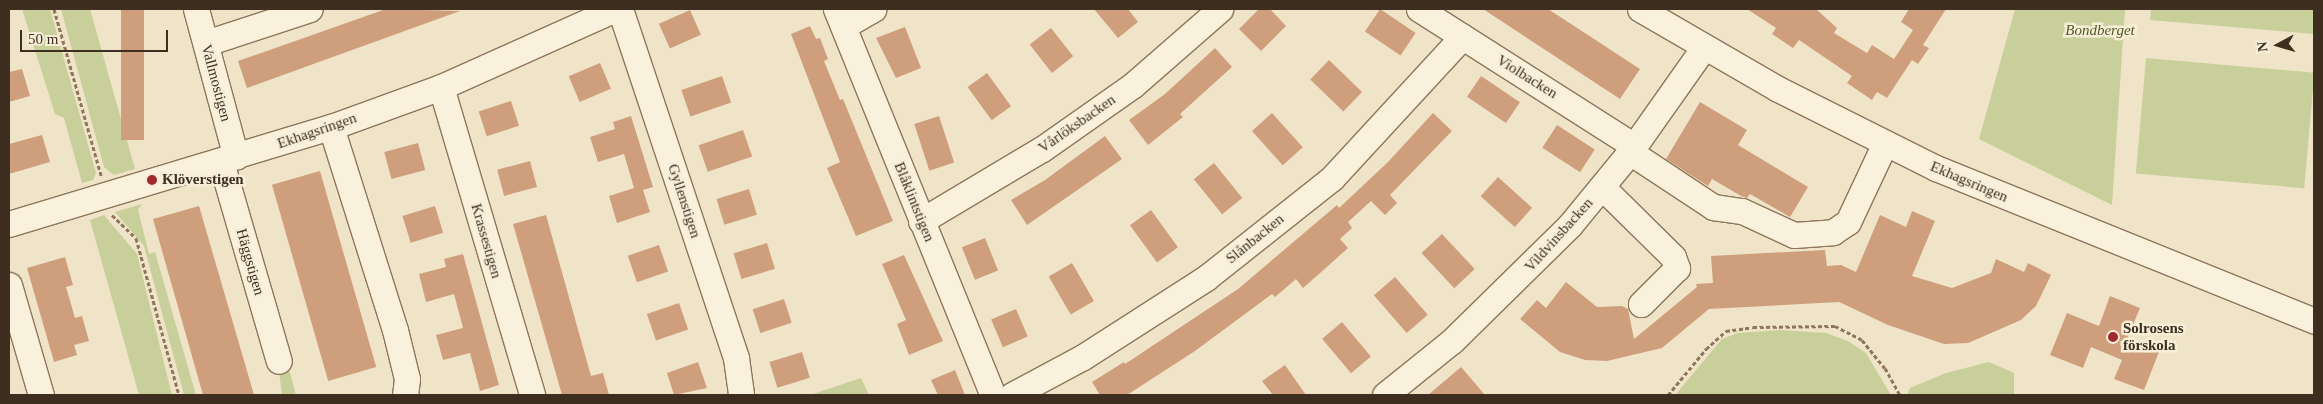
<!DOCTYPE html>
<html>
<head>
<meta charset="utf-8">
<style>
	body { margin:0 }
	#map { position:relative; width:2323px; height:404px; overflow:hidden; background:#f0e4c8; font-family:Georgia,serif }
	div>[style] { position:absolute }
	.green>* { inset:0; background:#c9cf9b; transform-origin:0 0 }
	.building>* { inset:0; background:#cf9f7d; transform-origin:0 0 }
	.path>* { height:3px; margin-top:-1.5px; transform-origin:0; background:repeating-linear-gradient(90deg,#8d765c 0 4px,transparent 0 6.5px) }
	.roads { filter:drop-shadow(1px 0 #8d765c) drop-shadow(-1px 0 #8d765c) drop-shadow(0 1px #8d765c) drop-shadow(0 -1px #8d765c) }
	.minor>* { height:25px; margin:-12.5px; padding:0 12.5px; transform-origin:12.5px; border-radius:12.5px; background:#faf1dc }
	.dots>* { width:14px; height:14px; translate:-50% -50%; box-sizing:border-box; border:2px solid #f7eed8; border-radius:50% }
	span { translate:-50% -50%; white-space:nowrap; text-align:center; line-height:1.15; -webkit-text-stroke:5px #f7eed8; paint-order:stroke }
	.park-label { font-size:15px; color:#4d5a26; font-style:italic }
	.street-label { font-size:15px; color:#3d2e20 }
	.poi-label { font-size:15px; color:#3d2e20; font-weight:700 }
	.left { translate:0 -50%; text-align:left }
	.frame { position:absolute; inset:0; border:10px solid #3d2e20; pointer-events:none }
	.north { position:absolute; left:2253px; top:20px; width:50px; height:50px; -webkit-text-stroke:4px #f7eed8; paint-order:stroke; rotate:264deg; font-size:14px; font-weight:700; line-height:20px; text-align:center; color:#3d2e20 }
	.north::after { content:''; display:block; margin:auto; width:18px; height:22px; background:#3d2e20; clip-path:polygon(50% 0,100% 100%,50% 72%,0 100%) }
	.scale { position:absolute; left:20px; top:30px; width:148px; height:22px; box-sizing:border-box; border:2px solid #3d2e20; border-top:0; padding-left:6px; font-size:15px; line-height:18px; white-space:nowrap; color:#3d2e20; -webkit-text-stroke:4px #f7eed8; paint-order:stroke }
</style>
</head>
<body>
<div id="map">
	<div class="green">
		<div style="clip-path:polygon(22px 9px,50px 9px,96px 173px,93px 180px,82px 183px,64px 118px,55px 114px)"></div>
		<div style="clip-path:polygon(61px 9px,90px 9px,135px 169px,114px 175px,104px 167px)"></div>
		<div style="clip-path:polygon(2015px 9px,2125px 9px,2112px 205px,1979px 139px)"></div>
		<div style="clip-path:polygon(2151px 9px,2314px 9px,2314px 34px,2150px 20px)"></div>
		<div style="left:2146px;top:58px;width:169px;height:116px;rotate:5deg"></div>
		<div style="clip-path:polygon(142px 204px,138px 210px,149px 254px,155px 252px,196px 395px,184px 395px,144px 246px,115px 212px)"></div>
		<div style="clip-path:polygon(104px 215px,137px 254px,172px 395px,139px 395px,90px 220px)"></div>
		<div style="clip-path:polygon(1780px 330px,1826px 333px,1848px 341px,1866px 353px,1891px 395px,1675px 395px,1722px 339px,1738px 333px)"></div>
		<div style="clip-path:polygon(1989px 362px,2014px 373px,2014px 395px,1907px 395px,1910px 388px,1946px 373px)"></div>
		<div style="clip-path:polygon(289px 369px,296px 395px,282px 395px,279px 372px)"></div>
		<div style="clip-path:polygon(861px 378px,869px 395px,810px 395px)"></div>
	</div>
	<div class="building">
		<div style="left:121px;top:9px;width:23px;height:131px"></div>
		<div style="clip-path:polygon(386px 9px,460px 11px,247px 88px,238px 61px)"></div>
		<div style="clip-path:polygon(1094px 9px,1128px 9px,1138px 22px,1118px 38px)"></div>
		<div style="clip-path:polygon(1259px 9px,1270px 9px,1286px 26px,1261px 51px,1239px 29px)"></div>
		<div style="left:1380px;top:9px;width:43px;height:27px;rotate:34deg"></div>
		<div style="clip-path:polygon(1483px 9px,1548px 9px,1640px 69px,1620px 99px)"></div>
		<div style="clip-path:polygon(1747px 9px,1816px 9px,1837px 28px,1834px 33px,1867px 53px,1872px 45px,1894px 59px,1913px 30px,1901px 22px,1909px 9px,1946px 9px,1923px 45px,1929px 48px,1918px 64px,1912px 60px,1887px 98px,1877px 92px,1872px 100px,1847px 83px,1852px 76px,1799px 40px,1793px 48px,1772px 34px,1776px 28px)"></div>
		<div style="left:690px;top:10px;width:27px;height:34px;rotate:66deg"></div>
		<div style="clip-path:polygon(810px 26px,816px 39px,820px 38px,828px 59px,824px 61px,840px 100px,843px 99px,893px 221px,856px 236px,827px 168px,840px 162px,791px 34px)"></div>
		<div style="clip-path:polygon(905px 27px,921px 68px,896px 78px,876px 38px)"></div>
		<div style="left:1051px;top:28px;width:36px;height:27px;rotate:52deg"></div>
		<div style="clip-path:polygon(1215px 48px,1232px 67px,1180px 114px,1183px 117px,1148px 145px,1129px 120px,1165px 94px)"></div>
		<div style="left:1329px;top:60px;width:46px;height:27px;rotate:44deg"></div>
		<div style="left:600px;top:63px;width:28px;height:34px;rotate:67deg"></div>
		<div style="clip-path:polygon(22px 69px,30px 96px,9px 102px,9px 72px)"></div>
		<div style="left:987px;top:73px;width:41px;height:24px;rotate:54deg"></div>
		<div style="left:722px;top:76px;width:28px;height:43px;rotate:71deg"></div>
		<div style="left:1481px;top:76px;width:47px;height:25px;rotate:34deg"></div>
		<div style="left:511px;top:101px;width:26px;height:34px;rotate:72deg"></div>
		<div style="clip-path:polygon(1700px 102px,1747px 130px,1738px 145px,1808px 187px,1790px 217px,1750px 194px,1747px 198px,1741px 196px,1712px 179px,1708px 186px,1666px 159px)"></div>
		<div style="left:1272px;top:113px;width:46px;height:27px;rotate:48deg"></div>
		<div style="clip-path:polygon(1433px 113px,1452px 131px,1390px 195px,1397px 203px,1385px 215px,1371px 201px,1348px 222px,1352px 228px,1340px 239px,1348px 248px,1319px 274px,1303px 288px,1296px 279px,1275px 297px,1272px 294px,1195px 351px,1127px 395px,1100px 395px,1092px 382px,1124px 362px,1125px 364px,1238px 289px,1337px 205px,1339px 208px,1388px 162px)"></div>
		<div style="clip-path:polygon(631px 116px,653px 187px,643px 190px,650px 212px,617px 223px,609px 196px,634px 188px,624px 154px,598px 162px,590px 137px,615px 129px,613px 122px)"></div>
		<div style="left:939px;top:116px;width:49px;height:26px;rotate:72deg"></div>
		<div style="left:1557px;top:125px;width:45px;height:27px;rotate:33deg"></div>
		<div style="left:743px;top:130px;width:28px;height:47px;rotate:71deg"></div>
		<div style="clip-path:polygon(42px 135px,50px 162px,9px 174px,9px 144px)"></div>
		<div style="clip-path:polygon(1105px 136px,1122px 159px,1027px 225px,1011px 200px,1045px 180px)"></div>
		<div style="left:418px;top:143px;width:28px;height:35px;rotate:75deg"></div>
		<div style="left:530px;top:161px;width:27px;height:34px;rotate:75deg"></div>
		<div style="left:1214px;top:163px;width:45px;height:26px;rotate:51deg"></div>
		<div style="left:320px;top:171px;width:204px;height:50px;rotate:74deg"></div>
		<div style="left:1498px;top:177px;width:46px;height:26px;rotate:42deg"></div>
		<div style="left:749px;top:189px;width:27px;height:34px;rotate:73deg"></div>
		<div style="clip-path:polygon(199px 206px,229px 309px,254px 395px,203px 395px,153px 219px)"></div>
		<div style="left:435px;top:206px;width:28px;height:34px;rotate:73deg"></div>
		<div style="left:1151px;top:210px;width:46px;height:26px;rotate:54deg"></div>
		<div style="clip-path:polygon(1912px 211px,1935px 221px,1912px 276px,1952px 288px,1991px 273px,1996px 259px,2024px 272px,2028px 263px,2051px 275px,2036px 306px,2021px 320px,1968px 343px,1944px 344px,1888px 325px,1839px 302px,1709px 309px,1662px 348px,1607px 361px,1585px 360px,1560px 352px,1520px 319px,1537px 300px,1546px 308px,1566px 282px,1597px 307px,1622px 306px,1628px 309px,1634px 339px,1697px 287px,1696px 284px,1713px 283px,1711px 256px,1825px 250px,1827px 266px,1841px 265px,1856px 272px,1880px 215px,1906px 227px)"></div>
		<div style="clip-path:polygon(546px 215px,591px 376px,603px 373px,609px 395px,562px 395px,513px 224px)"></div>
		<div style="left:1442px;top:234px;width:48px;height:28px;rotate:47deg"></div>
		<div style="left:985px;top:238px;width:35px;height:25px;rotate:68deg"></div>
		<div style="left:767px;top:243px;width:27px;height:35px;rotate:73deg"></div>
		<div style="left:659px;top:245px;width:28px;height:33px;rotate:71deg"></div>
		<div style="clip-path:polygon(463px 254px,499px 385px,480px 391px,470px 353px,443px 360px,436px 335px,463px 328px,454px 294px,426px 302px,419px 274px,446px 267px,444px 259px)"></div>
		<div style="clip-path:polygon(904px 255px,943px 341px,909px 355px,897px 324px,906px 320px,882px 264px)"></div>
		<div style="clip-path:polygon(65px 257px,73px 285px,66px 287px,75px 318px,82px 316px,89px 341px,74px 345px,77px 355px,54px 362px,27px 268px)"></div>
		<div style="left:1072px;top:263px;width:44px;height:27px;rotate:60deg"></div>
		<div style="left:1395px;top:277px;width:50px;height:28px;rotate:49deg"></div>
		<div style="clip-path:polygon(2110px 296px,2140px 308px,2127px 339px,2159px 352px,2144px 390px,2114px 379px,2122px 360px,2091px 347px,2083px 368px,2050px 355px,2067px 313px,2099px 326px)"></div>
		<div style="left:784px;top:299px;width:25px;height:33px;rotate:72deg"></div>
		<div style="left:679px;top:303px;width:28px;height:34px;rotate:71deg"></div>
		<div style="left:1016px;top:309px;width:30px;height:27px;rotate:67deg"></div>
		<div style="left:1342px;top:322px;width:45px;height:26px;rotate:50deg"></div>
		<div style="left:802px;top:352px;width:27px;height:34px;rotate:73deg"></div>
		<div style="clip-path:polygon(698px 362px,707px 388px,674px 395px,667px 373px)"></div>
		<div style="clip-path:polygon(1285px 365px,1306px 395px,1273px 395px,1262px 381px)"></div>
		<div style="clip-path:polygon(1461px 367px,1485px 395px,1428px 395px)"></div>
		<div style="clip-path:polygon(955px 370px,965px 395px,938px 395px,931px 380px)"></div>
	</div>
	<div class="path">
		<div style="left:54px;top:9px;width:173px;rotate:74.2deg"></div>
		<div style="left:112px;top:215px;width:33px;rotate:44deg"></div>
		<div style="left:136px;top:238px;width:163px;rotate:74.7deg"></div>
		<div style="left:1668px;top:395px;width:60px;rotate:-50.4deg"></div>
		<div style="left:1706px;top:349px;width:27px;rotate:-42deg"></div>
		<div style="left:1726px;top:331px;width:27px;rotate:-8deg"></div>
		<div style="left:1753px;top:327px;width:82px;rotate:-0.7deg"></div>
		<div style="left:1835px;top:326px;width:30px;rotate:27deg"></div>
		<div style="left:1862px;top:340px;width:36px;rotate:51deg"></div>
		<div style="left:1885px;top:368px;width:31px;rotate:61deg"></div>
	</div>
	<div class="roads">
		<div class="minor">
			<div style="left:196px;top:9px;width:153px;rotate:74.9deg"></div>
			<div style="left:620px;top:9px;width:368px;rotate:71.6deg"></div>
			<div style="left:736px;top:358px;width:37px;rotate:82deg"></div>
			<div style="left:836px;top:9px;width:417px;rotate:67.9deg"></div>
			<div style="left:1419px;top:9px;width:255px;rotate:32.5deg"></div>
			<div style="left:1640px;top:9px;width:160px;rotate:30.1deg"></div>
			<div style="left:1778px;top:89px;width:177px;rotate:26.6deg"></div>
			<div style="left:1936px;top:168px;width:408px;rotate:22deg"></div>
			<div style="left:844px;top:26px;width:34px;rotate:-30deg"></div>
			<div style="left:206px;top:43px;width:109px;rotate:-18.1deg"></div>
			<div style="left:441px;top:87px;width:321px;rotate:73.5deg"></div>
			<div style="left:331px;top:127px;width:213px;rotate:72.5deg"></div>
			<div style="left:395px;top:330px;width:50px;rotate:76.2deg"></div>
			<div style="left:407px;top:379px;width:16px;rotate:97deg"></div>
			<div style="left:1630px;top:152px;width:100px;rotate:33.5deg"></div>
			<div style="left:1713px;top:207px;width:29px;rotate:8deg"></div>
			<div style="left:1742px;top:211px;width:57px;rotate:24.8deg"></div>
			<div style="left:1794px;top:235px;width:39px;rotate:-4deg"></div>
			<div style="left:1833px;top:232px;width:18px;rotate:-34deg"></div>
			<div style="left:1848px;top:222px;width:87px;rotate:-64.9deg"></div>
			<div style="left:221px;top:162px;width:207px;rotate:73.8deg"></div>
			<div style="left:1602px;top:187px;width:100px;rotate:44.6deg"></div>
			<div style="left:1673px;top:257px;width:12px;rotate:70deg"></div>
			<div style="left:1677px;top:268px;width:51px;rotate:135deg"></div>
			<div style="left:921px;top:221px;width:141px;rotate:-30.8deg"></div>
			<div style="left:1042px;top:149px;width:111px;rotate:-35.1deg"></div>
			<div style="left:1133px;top:85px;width:116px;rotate:-41.1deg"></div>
			<div style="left:9px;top:224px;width:339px;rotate:-16.8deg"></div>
			<div style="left:334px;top:126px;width:114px;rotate:-20deg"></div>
			<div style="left:441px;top:87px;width:191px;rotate:-24.1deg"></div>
			<div style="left:9px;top:285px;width:115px;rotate:73.8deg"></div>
			<div style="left:1012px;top:395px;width:81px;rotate:-28.2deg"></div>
			<div style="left:1083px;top:357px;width:146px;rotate:-32.7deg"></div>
			<div style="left:1206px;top:278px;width:161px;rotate:-38.4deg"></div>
			<div style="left:1332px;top:178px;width:192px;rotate:-47.3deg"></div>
			<div style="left:1385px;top:395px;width:86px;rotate:-38.9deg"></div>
			<div style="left:1452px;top:341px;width:165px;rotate:-44.5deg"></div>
			<div style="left:1570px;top:225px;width:94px;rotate:-50.6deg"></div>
			<div style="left:1630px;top:152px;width:128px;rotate:-54.8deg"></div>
		</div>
	</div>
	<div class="dots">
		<div style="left:152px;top:180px;background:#9e2a2b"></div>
		<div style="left:2113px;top:337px;background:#9e2a2b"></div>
	</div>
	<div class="park-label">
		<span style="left:2100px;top:31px">Bondberget</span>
	</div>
	<div class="street-label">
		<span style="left:1527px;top:77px;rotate:32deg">Violbacken</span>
		<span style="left:216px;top:83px;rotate:75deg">Vallmostigen</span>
		<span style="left:1077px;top:124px;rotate:-35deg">Vårlöksbacken</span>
		<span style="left:317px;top:131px;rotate:-19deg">Ekhagsringen</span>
		<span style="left:1969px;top:182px;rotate:23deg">Ekhagsringen</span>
		<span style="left:684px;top:201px;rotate:72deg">Gyllenstigen</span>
		<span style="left:914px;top:202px;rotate:68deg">Blåklintstigen</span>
		<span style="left:1559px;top:235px;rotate:-48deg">Vildvinsbacken</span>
		<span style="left:1255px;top:239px;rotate:-39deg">Slånbacken</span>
		<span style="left:486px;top:241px;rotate:74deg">Krassestigen</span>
		<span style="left:250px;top:262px;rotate:74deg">Häggstigen</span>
	</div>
	<div class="poi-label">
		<span class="left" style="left:162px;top:180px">Klöverstigen</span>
		<span class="left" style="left:2123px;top:337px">Solrosens<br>förskola</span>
	</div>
	<div class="frame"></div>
	<div class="north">N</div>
	<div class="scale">50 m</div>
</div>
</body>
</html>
